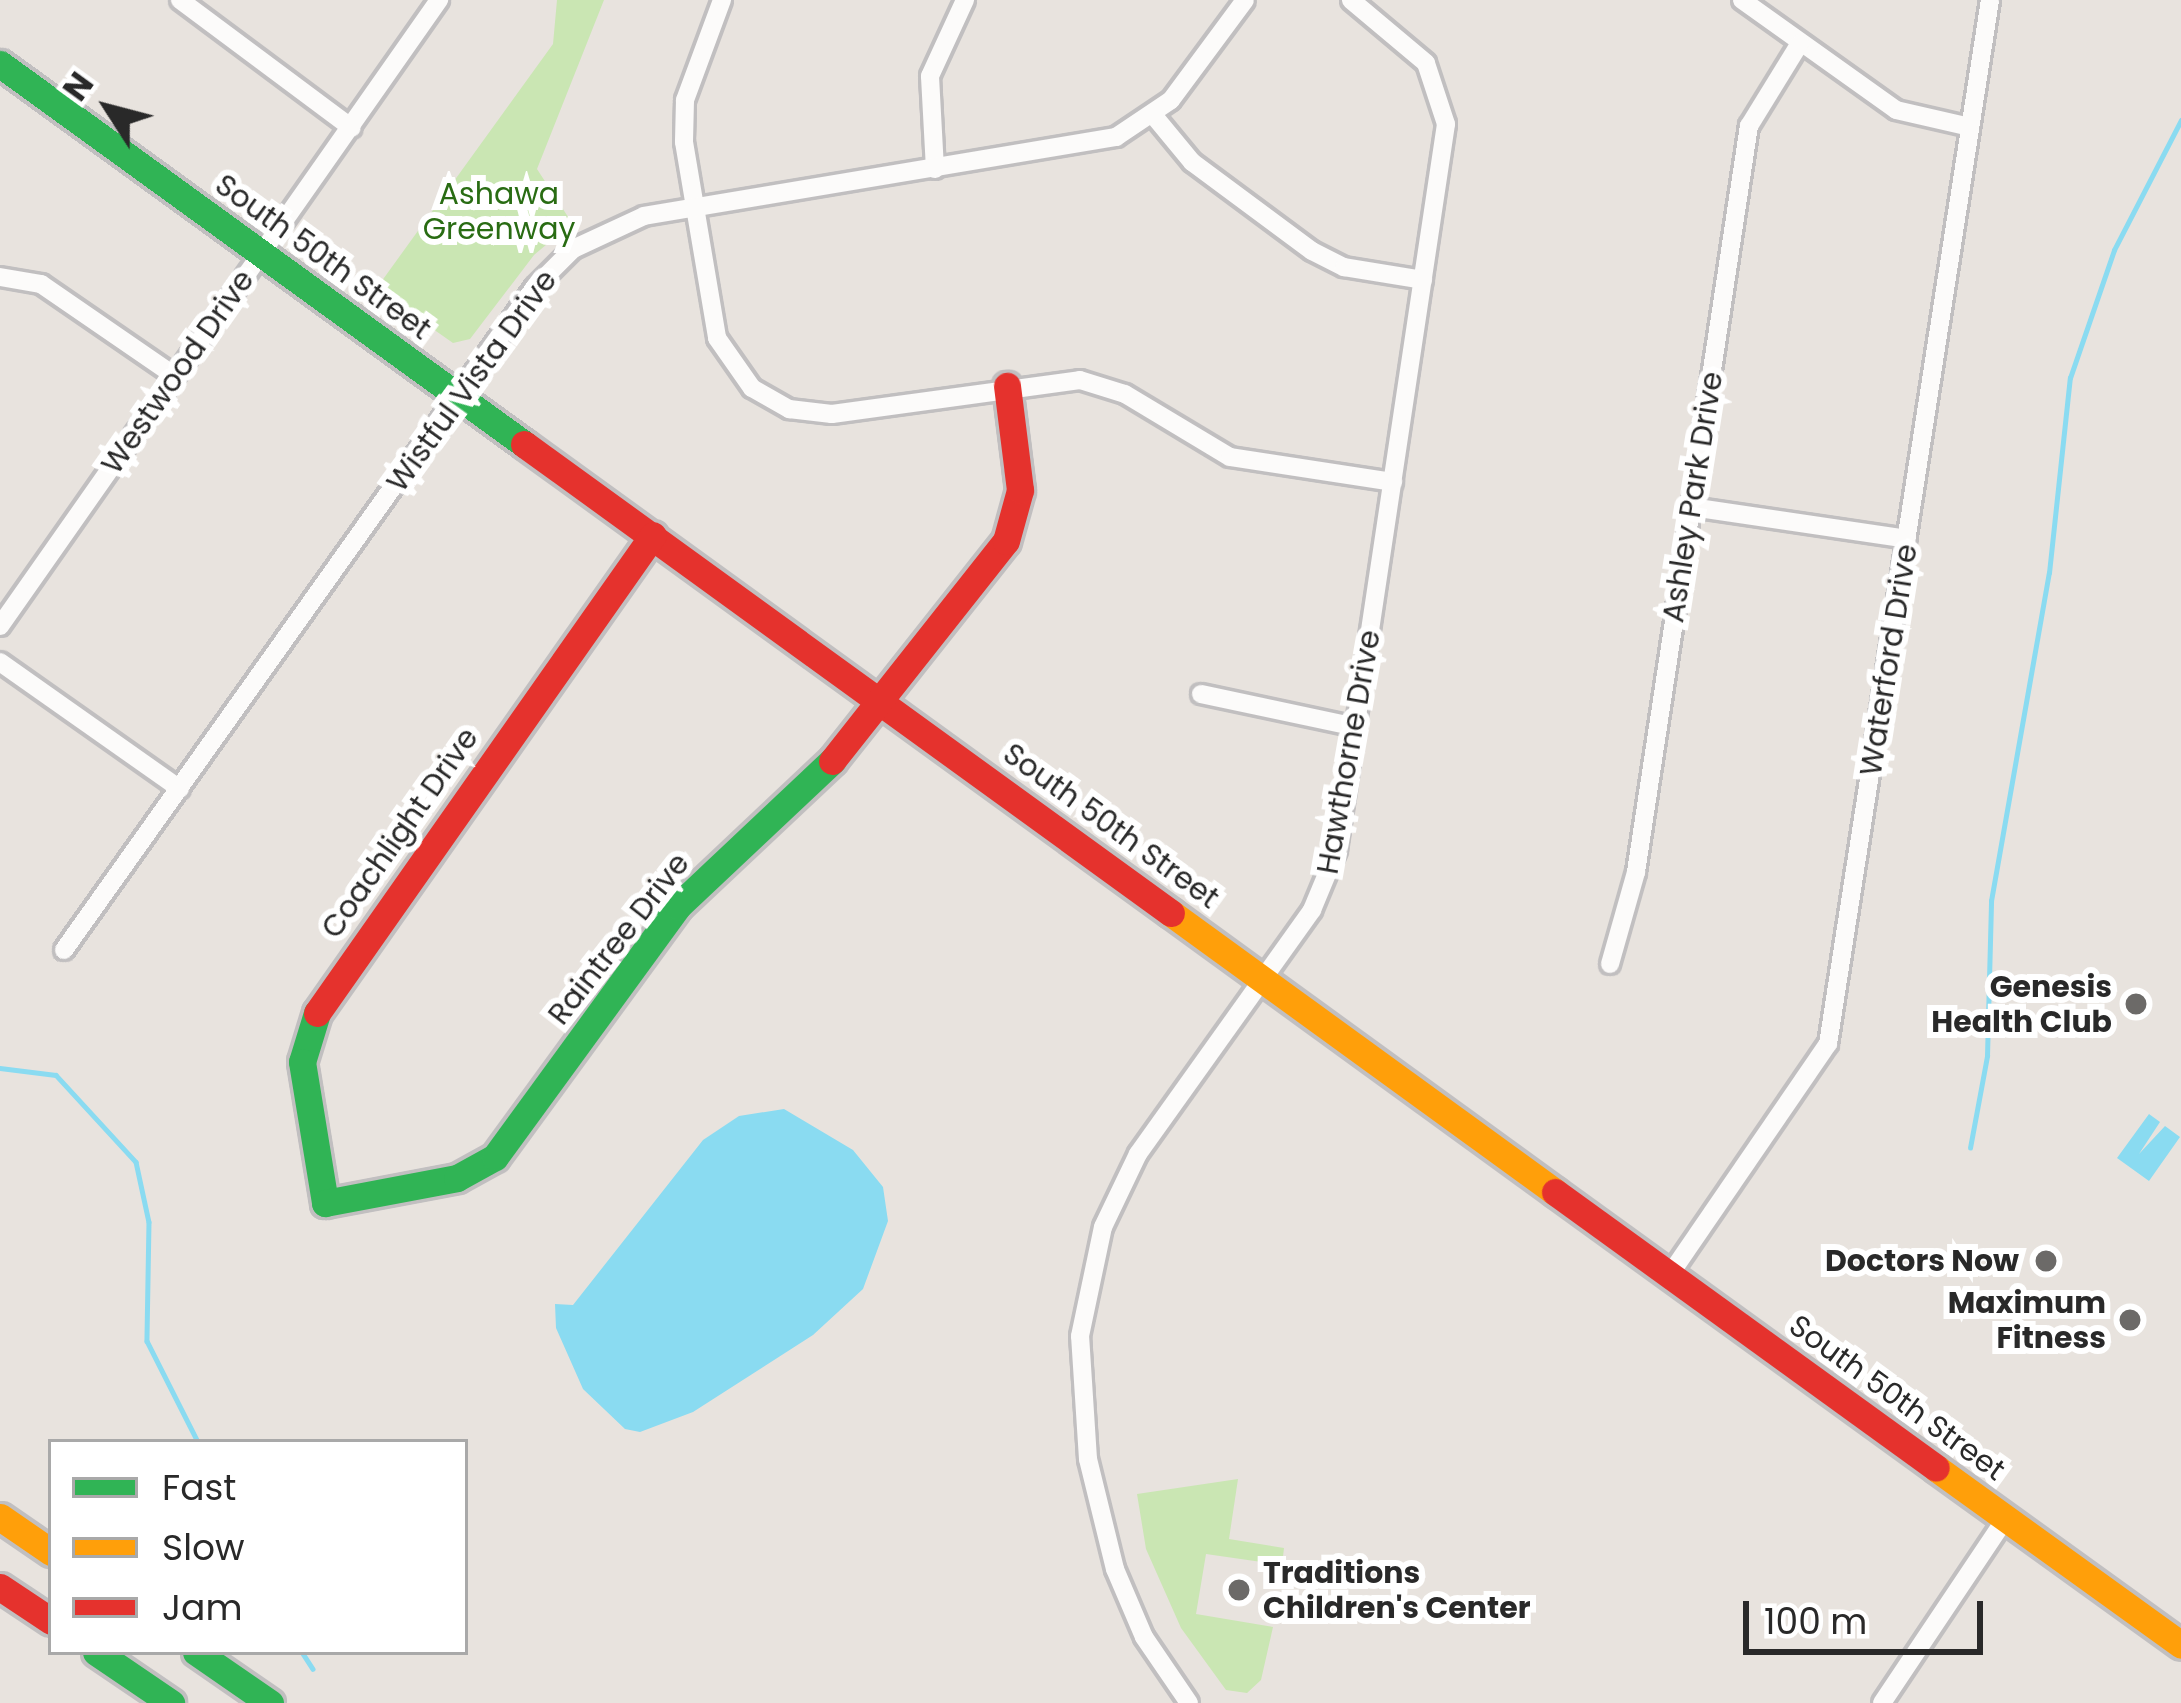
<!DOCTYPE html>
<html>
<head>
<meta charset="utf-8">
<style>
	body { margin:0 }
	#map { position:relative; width:2181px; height:1703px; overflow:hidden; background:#e8e3de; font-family:Poppins,sans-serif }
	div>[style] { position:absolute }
	.green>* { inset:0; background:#cae6b3 }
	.water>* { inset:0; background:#8adbf1 }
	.stream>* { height:4.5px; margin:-2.25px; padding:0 2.25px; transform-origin:2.25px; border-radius:2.25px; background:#8adbf1 }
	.roads { filter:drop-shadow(3px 0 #c1bfc0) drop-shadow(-3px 0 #c1bfc0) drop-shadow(0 3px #c1bfc0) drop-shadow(0 -3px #c1bfc0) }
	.street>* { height:18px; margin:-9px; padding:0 9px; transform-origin:9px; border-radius:9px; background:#fcfbfa }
	.fast>* { height:27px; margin:-13.5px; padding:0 13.5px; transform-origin:13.5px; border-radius:13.5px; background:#30b455 }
	.slow>* { height:27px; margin:-13.5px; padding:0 13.5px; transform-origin:13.5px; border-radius:13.5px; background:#ff9f0a }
	.jam>* { height:27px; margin:-13.5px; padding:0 13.5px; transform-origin:13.5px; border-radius:13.5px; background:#e5322d }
	.dots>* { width:33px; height:33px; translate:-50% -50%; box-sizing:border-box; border:6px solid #fff; border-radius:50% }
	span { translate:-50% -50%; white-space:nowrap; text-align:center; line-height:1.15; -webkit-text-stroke:12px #fff; paint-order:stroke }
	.park-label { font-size:30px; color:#296c13 }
	.street-label { font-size:30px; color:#292929 }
	.poi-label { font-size:30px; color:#292929; font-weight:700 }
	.right { translate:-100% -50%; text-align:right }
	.left { translate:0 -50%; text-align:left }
	.legend { position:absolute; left:48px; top:1439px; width:420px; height:216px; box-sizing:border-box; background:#fff; border:3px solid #a9a9a9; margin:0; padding:15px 21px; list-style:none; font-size:36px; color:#292929 }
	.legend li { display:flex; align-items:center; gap:24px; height:60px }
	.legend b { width:60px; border:3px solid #a9a9a9 }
	.north { position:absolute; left:48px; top:48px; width:120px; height:120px; -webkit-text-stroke:9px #fff; paint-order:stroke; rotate:306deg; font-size:33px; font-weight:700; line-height:48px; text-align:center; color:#292929 }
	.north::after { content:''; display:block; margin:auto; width:42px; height:54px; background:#292929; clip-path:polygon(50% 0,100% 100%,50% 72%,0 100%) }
	.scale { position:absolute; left:1743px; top:1601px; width:240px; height:54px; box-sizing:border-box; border:6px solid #292929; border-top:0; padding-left:15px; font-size:36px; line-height:42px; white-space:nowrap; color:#292929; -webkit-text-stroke:9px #fff; paint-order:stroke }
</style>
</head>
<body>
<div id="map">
	<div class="green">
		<div style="clip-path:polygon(557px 0,604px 0,537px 169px,572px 223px,534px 255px,470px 339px,453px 343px,376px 289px,553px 44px)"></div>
		<div style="clip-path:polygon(1238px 1479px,1229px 1539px,1284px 1548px,1282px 1565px,1206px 1554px,1196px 1614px,1273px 1627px,1261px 1680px,1247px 1693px,1226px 1690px,1181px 1628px,1146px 1549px,1137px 1494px)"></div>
	</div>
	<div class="water">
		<div style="clip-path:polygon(784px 1109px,853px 1150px,883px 1187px,888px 1221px,863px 1289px,813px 1335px,693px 1412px,640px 1432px,625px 1429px,583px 1389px,556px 1328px,555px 1304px,573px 1305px,703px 1140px,739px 1116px)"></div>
		<div style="clip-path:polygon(2149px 1114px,2160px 1122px,2139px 1154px,2165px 1126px,2180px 1137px,2149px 1181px,2117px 1158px)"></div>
	</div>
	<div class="stream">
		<div style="left:0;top:1068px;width:56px;rotate:7.1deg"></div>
		<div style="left:56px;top:1075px;width:118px;rotate:47.4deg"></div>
		<div style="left:136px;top:1162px;width:61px;rotate:77.8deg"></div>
		<div style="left:149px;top:1222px;width:119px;rotate:91deg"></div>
		<div style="left:147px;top:1341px;width:113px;rotate:63.2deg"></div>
		<div style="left:1970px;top:1148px;width:94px;rotate:-79.5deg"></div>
		<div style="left:1987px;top:1056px;width:155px;rotate:-88.5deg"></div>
		<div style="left:1991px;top:901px;width:333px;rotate:-80deg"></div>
		<div style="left:2049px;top:573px;width:196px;rotate:-83.9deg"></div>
		<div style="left:2070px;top:378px;width:135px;rotate:-71deg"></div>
		<div style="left:2114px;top:250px;width:146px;rotate:-62.7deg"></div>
		<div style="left:302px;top:1652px;width:20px;rotate:57deg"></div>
	</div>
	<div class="roads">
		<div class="street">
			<div style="left:180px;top:0;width:214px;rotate:36.7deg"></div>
			<div style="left:722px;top:0;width:107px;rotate:110.3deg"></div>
			<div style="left:685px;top:100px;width:42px;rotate:91.4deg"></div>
			<div style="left:684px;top:142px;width:199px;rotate:80.4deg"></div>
			<div style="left:717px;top:338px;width:61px;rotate:55deg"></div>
			<div style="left:752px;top:388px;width:43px;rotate:29.6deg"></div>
			<div style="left:789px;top:409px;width:43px;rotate:6.6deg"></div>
			<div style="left:832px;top:414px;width:250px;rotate:-7.8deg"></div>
			<div style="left:1080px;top:380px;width:47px;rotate:17.3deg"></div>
			<div style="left:1125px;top:394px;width:122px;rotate:31deg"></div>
			<div style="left:1230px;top:457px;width:165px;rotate:8.7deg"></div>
			<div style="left:1742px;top:0;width:189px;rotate:35.5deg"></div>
			<div style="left:1896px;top:110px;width:76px;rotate:12.9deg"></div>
			<div style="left:1154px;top:116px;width:60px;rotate:50.4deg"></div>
			<div style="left:1192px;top:162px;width:149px;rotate:36.6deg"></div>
			<div style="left:1312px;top:251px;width:36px;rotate:27deg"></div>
			<div style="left:1344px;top:267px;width:80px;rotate:9.3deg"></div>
			<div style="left:935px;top:169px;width:93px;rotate:-93.1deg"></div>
			<div style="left:930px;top:76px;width:84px;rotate:-65.3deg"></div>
			<div style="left:0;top:277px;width:42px;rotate:9.7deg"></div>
			<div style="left:41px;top:284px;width:163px;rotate:34.5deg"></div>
			<div style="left:1691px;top:507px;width:218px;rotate:8.4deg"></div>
			<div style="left:0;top:626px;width:765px;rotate:-54.96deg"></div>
			<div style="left:0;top:662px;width:220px;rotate:35.2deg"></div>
			<div style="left:1201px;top:694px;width:158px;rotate:12deg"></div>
			<div style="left:64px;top:950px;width:813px;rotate:-54.61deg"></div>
			<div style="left:535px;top:287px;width:54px;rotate:-45deg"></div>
			<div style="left:573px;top:249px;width:78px;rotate:-24.9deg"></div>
			<div style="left:644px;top:216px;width:479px;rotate:-9.5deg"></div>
			<div style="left:1116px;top:137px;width:66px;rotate:-33.9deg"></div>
			<div style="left:1171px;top:100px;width:124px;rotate:-53.5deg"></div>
			<div style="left:1610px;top:964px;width:96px;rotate:-74.2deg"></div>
			<div style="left:1636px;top:872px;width:755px;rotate:-81.39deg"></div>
			<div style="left:1749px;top:126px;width:97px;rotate:-58.4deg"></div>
			<div style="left:1671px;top:1273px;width:278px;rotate:-55.6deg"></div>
			<div style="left:1828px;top:1044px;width:1056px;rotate:-81.18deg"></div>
			<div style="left:1189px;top:1703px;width:80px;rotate:-124.3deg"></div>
			<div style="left:1144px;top:1637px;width:74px;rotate:-113.1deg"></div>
			<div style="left:1115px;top:1569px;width:113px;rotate:-103.8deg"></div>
			<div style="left:1088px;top:1459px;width:123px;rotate:-93.7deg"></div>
			<div style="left:1080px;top:1336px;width:111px;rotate:-78.1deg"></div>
			<div style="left:1103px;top:1227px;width:81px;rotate:-64.4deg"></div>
			<div style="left:1138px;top:1154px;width:300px;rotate:-54.5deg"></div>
			<div style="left:1312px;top:910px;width:65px;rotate:-67.4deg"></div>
			<div style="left:1337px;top:850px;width:734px;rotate:-81.46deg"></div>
			<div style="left:1446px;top:124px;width:64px;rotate:-108.2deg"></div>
			<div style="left:1426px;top:63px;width:98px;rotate:-140deg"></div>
			<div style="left:1882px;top:1703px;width:223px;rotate:-56.2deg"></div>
		</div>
		<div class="fast">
			<div style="left:0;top:64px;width:647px;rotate:35.95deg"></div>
			<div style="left:317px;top:1013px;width:51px;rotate:107deg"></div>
			<div style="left:302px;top:1062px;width:143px;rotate:80.7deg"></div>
			<div style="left:325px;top:1203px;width:134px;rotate:-10.7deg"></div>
			<div style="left:457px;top:1178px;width:43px;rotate:-28.9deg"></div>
			<div style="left:495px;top:1157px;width:311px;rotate:-53.9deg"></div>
			<div style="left:678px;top:906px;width:212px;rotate:-43.3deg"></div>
			<div style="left:96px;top:1652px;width:91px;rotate:34.2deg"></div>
			<div style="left:196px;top:1652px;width:90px;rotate:34.6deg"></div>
		</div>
		<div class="slow">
			<div style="left:1171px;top:913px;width:475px;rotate:36deg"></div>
			<div style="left:1936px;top:1468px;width:302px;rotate:35.8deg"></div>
			<div style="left:0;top:1517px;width:62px;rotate:34.5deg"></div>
		</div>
		<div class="jam">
			<div style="left:524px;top:444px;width:799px;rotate:35.94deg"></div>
			<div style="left:832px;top:761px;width:280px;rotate:-51.7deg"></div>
			<div style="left:1006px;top:541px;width:53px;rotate:-74.6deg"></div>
			<div style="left:1020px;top:490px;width:105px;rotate:-97.1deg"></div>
			<div style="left:317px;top:1013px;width:584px;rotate:-54.9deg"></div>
			<div style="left:1555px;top:1192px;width:470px;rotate:35.9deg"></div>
			<div style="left:0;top:1587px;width:61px;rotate:33.7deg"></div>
		</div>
	</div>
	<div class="dots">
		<div style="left:2136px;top:1004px;background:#6c6a68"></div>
		<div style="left:2046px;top:1261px;background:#6c6a68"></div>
		<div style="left:2130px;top:1320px;background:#6c6a68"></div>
		<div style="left:1239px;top:1590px;background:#6c6a68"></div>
	</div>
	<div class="park-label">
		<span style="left:499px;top:211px">Ashawa<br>Greenway</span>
	</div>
	<div class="street-label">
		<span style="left:323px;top:257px;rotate:36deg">South 50th Street</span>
		<span style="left:178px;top:372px;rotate:-55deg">Westwood Drive</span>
		<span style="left:472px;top:381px;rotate:-54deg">Wistful Vista Drive</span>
		<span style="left:1693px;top:497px;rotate:-81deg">Ashley Park Drive</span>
		<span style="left:1889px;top:660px;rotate:-81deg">Waterford Drive</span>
		<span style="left:1349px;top:752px;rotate:-80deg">Hawthorne Drive</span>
		<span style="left:1111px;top:826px;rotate:36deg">South 50th Street</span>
		<span style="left:400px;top:833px;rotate:-55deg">Coachlight Drive</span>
		<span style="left:619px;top:939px;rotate:-52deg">Raintree Drive</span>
		<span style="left:1897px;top:1398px;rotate:36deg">South 50th Street</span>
	</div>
	<div class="poi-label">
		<span class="right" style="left:2112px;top:1004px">Genesis<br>Health Club</span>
		<span class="right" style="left:2019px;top:1261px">Doctors Now</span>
		<span class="right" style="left:2106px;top:1320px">Maximum<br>Fitness</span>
		<span class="left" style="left:1263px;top:1590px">Traditions<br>Children's Center</span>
	</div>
	<ul class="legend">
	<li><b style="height:15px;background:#30b455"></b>Fast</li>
	<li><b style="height:15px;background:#ff9f0a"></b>Slow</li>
	<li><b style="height:15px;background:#e5322d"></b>Jam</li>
	</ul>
	<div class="north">N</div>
	<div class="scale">100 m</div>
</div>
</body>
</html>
